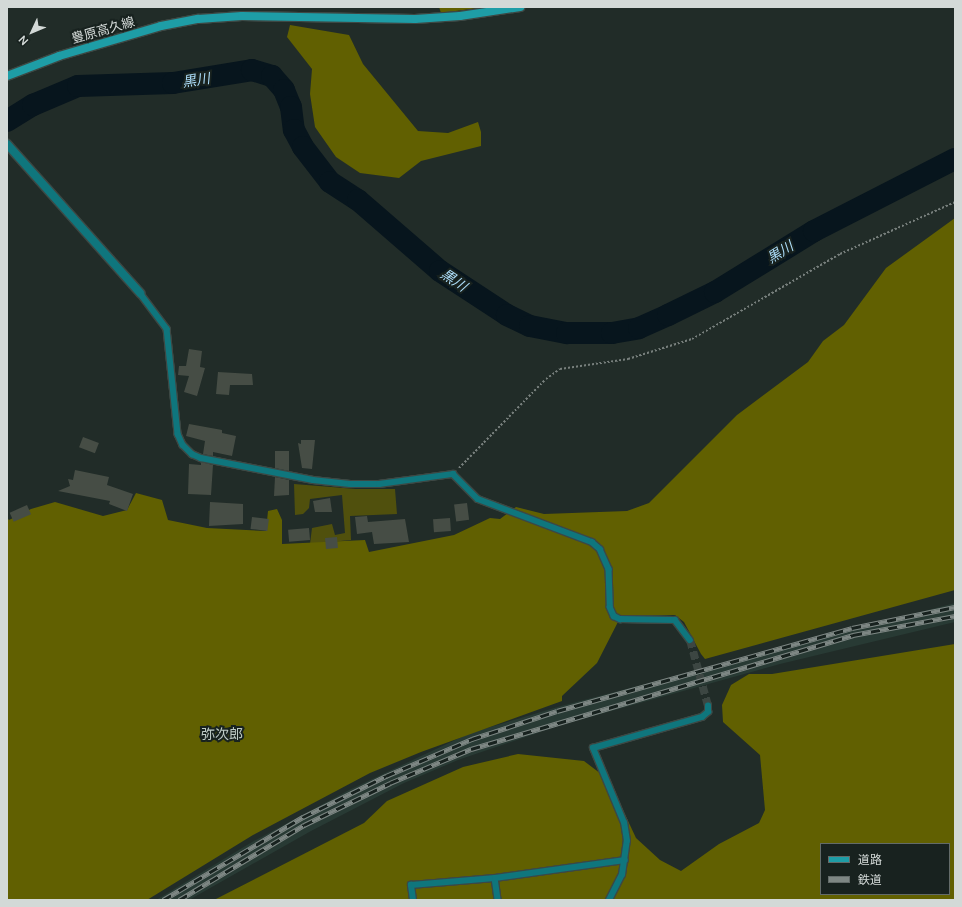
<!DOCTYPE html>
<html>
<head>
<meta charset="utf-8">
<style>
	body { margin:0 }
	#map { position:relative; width:962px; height:907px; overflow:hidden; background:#212c28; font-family:Manrope,"Noto Sans JP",sans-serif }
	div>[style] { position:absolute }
	.built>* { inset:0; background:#283a34 }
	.green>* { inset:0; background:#50500d }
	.forest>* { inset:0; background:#616001 }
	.river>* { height:22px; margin:-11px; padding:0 11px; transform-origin:11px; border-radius:11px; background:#07151d }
	.building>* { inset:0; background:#464d45; transform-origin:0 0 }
	.street-tunnel>* { height:8px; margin-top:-4px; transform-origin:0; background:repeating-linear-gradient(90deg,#3c4642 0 8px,transparent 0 12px) }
	.path>* { height:2px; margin-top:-1px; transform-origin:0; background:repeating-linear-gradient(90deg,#777f7c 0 2px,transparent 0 4px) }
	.roads { filter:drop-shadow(1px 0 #3d4844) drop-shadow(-1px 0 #3d4844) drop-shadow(0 1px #3d4844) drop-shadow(0 -1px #3d4844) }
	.lane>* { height:5.5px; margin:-2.75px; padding:0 2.75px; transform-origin:2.75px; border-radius:2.75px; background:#0f767d }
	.street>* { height:8px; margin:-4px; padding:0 4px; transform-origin:4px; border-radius:4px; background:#0f767d }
	.secondary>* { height:8px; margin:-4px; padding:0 4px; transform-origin:4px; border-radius:4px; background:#1e9da6 }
	.rail>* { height:4.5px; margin-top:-2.25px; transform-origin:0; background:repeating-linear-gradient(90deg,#18221f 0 9px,#7e8784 0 18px); box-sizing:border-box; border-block:1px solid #7e8784 }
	span { translate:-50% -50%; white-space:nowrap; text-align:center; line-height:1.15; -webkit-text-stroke:4px #18221f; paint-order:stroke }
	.street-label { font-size:13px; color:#d3d9d7 }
	.water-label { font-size:14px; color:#acddf9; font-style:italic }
	.neighbourhood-label { font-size:14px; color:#bdcac5 }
	.frame { position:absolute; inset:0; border:8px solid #d3d9d7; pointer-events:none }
	.legend { position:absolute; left:820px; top:843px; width:130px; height:52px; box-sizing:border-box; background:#18221f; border:1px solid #636b69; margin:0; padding:5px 7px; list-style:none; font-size:12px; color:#d3d9d7 }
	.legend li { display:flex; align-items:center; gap:8px; height:20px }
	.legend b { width:20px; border:1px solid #636b69 }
	.north { position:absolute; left:12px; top:12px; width:40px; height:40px; -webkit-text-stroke:3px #18221f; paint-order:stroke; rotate:226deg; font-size:11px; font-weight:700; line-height:16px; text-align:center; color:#d3d9d7 }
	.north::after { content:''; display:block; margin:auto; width:14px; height:18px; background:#d3d9d7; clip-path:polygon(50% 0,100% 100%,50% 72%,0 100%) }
</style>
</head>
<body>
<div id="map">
	<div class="built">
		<div style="clip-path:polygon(955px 603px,955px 622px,780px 664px,561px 725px,458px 760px,404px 783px,311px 831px,189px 900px,156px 900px,252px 842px,349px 790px,470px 733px,561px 706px)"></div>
	</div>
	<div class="green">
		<div style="clip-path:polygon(294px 484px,356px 489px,395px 489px,397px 514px,350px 516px,351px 540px,310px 544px,312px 528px,332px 524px,335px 535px,345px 533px,342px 495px,310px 499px,309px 508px,303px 514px,295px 515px)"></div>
	</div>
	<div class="forest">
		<div style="clip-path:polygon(439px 7px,485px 7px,441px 13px)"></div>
		<div style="clip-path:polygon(290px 25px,349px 35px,363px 64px,418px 131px,448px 133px,478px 122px,481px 132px,481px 146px,421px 161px,399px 178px,360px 173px,336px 157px,315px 127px,310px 94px,312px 69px,287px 37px)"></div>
		<div style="clip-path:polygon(955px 218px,955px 590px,705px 659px,701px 654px,684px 622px,675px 615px,621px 616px,597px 663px,562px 696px,562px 701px,421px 752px,370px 773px,253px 835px,147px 900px,7px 900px,7px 518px,9px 520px,31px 509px,55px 502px,103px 516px,127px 510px,136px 493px,162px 500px,168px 520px,207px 528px,266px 531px,268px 511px,277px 509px,282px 520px,282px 544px,365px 540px,369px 552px,454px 535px,490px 518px,500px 519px,516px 507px,544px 514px,627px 511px,649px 503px,737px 415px,808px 362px,823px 341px,844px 325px,886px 268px)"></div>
		<div style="clip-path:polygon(evenodd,955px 644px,955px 900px,214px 900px,364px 823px,387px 801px,463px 767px,518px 754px,584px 761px,609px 780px,636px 838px,660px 860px,681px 871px,719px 844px,759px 823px,765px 810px,760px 755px,723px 722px,722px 705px,731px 685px,749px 674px,772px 674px,955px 644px,821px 844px,949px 844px,949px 894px,821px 894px,821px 844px)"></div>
	</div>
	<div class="river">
		<div style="left:7px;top:121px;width:31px;rotate:-32deg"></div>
		<div style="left:33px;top:105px;width:49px;rotate:-22.9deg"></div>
		<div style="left:78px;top:86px;width:95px;rotate:-1.8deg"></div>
		<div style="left:173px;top:83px;width:80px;rotate:-9.3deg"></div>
		<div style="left:252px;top:70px;width:21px;rotate:17deg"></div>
		<div style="left:272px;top:76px;width:18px;rotate:49deg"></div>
		<div style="left:284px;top:90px;width:18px;rotate:68deg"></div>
		<div style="left:291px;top:107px;width:23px;rotate:83deg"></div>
		<div style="left:294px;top:130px;width:19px;rotate:62deg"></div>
		<div style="left:303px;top:147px;width:44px;rotate:52.4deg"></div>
		<div style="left:330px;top:182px;width:33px;rotate:33deg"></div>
		<div style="left:358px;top:200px;width:108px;rotate:40.9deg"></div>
		<div style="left:440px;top:271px;width:80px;rotate:33.3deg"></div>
		<div style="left:507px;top:315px;width:25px;rotate:26deg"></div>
		<div style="left:530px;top:326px;width:38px;rotate:11deg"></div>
		<div style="left:567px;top:333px;width:45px"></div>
		<div style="left:612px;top:333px;width:27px;rotate:-10deg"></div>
		<div style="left:639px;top:328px;width:32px;rotate:-24deg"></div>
		<div style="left:668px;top:315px;width:52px;rotate:-26.1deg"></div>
		<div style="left:715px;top:292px;width:116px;rotate:-31.6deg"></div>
		<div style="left:814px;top:231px;width:158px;rotate:-27.1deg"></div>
	</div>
	<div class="building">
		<div style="clip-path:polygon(189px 349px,202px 351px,200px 367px,205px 368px,197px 396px,184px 392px,189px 376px,178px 375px,179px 366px,186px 366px)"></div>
		<div style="clip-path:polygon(218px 372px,252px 374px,253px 385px,230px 385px,229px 395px,216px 394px)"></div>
		<div style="clip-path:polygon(189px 424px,222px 430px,222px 433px,236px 436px,232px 456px,213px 452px,213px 456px,203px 454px,205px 441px,186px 436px)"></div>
		<div style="left:83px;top:437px;width:17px;height:11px;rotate:21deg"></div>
		<div style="clip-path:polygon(301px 440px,315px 440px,312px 469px,302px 468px,298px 443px,301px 444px)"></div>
		<div style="clip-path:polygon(275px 451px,289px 451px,289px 471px,275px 468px)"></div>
		<div style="clip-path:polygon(201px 462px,213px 465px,211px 495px,188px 494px,189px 464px,201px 465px)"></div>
		<div style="clip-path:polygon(75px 470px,109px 477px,107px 485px,133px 494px,127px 511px,109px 504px,110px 501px,58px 491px,70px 486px,68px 479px,73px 480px)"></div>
		<div style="clip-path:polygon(275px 477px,289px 480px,289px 495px,274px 496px)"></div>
		<div style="clip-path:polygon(330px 498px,332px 512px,315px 512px,313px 501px)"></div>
		<div style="clip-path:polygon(210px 502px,243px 504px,243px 524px,209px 526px)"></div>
		<div style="left:467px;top:503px;width:17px;height:13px;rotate:83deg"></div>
		<div style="left:27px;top:505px;width:10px;height:19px;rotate:66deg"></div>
		<div style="clip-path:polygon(367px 516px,368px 522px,405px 519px,409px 542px,374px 544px,372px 532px,357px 534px,355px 517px)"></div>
		<div style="left:252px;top:517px;width:17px;height:12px;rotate:7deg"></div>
		<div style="left:450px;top:518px;width:13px;height:17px;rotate:86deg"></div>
		<div style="left:309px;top:528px;width:12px;height:21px;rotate:85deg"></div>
		<div style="left:337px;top:537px;width:11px;height:12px;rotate:85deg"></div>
	</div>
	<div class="street-tunnel">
		<div style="left:690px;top:640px;width:68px;rotate:74.7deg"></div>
	</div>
	<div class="path">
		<div style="left:459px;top:468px;width:124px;rotate:-45.7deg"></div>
		<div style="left:546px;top:379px;width:17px;rotate:-36deg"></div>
		<div style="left:560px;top:369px;width:69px;rotate:-8.4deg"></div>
		<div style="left:628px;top:359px;width:67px;rotate:-17.4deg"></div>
		<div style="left:692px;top:339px;width:171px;rotate:-29.9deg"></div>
		<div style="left:840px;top:254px;width:126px;rotate:-24.3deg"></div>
	</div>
	<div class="roads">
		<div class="lane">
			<div style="left:140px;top:293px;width:45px;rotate:53.1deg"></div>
			<div style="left:167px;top:329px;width:106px;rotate:84deg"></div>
			<div style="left:178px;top:434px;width:12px;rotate:66deg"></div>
			<div style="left:183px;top:445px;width:13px;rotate:45deg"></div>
			<div style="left:192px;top:454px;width:10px;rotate:24deg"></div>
			<div style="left:201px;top:458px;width:114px;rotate:11.1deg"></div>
			<div style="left:313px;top:480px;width:37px;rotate:6deg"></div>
			<div style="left:350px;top:484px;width:29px"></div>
			<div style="left:379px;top:484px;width:75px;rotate:-7.7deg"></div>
			<div style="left:453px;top:474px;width:35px;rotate:45deg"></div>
			<div style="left:478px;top:499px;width:122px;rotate:20.7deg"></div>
			<div style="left:592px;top:542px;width:11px;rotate:41deg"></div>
			<div style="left:600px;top:549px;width:22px;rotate:66deg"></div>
			<div style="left:609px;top:569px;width:38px;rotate:88deg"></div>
			<div style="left:610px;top:607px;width:10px;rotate:66deg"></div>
			<div style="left:614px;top:616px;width:7px;rotate:27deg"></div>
			<div style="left:620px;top:619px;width:55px;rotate:1deg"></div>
			<div style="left:675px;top:620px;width:25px;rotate:53deg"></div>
			<div style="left:495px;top:878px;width:22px;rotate:82deg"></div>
			<div style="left:413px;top:900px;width:15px;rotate:-98deg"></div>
			<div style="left:411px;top:885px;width:84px;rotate:-4.8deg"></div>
			<div style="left:495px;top:878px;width:131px;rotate:-7.9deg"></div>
			<div style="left:609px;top:900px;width:28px;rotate:-63deg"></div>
			<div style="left:622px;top:875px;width:34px;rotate:-82deg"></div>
			<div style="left:627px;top:841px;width:18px;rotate:-99deg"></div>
			<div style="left:624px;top:823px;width:81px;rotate:-112.5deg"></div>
			<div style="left:593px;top:748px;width:113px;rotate:-15.9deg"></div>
			<div style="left:702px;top:717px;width:8px;rotate:-40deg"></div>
			<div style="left:708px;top:712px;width:6px;rotate:-90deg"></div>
		</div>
		<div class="street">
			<div style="left:7px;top:144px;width:200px;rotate:48.2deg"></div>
		</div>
		<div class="secondary">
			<div style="left:7px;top:76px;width:56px;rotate:-21deg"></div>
			<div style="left:59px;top:56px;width:106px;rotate:-16.4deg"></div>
			<div style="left:161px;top:26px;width:38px;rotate:-11deg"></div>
			<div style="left:198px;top:19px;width:44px;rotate:-3.9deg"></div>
			<div style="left:242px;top:16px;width:173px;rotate:1deg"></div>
			<div style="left:415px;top:19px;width:45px;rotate:-3.8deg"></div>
			<div style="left:460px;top:16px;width:61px;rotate:-8.5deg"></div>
		</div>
	</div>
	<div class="rail">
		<div style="left:163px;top:900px;width:163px;rotate:-30.7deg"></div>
		<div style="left:303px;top:817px;width:93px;rotate:-26.3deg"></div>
		<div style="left:386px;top:776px;width:94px;rotate:-23.3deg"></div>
		<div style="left:472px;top:739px;width:89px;rotate:-18.2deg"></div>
		<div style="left:557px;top:711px;width:306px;rotate:-15.7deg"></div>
		<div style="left:852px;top:628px;width:105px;rotate:-11.5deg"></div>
		<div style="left:179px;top:900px;width:146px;rotate:-31deg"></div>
		<div style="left:304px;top:825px;width:96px;rotate:-26deg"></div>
		<div style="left:390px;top:783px;width:88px;rotate:-22.8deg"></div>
		<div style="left:471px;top:749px;width:399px;rotate:-16.6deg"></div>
		<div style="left:853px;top:635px;width:104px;rotate:-10.6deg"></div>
	</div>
	<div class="street-label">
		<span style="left:103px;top:30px;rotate:-16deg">豊原高久線</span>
	</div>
	<div class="water-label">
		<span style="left:196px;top:80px;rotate:-9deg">黒川</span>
		<span style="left:780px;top:252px;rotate:-32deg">黒川</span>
		<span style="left:454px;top:280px;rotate:34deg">黒川</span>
	</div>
	<div class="neighbourhood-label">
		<span style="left:222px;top:734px">弥次郎</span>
	</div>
	<div class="frame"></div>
	<ul class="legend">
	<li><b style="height:5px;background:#1e9da6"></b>道路</li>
	<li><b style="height:5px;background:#7e8784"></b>鉄道</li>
	</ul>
	<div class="north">N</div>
</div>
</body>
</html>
